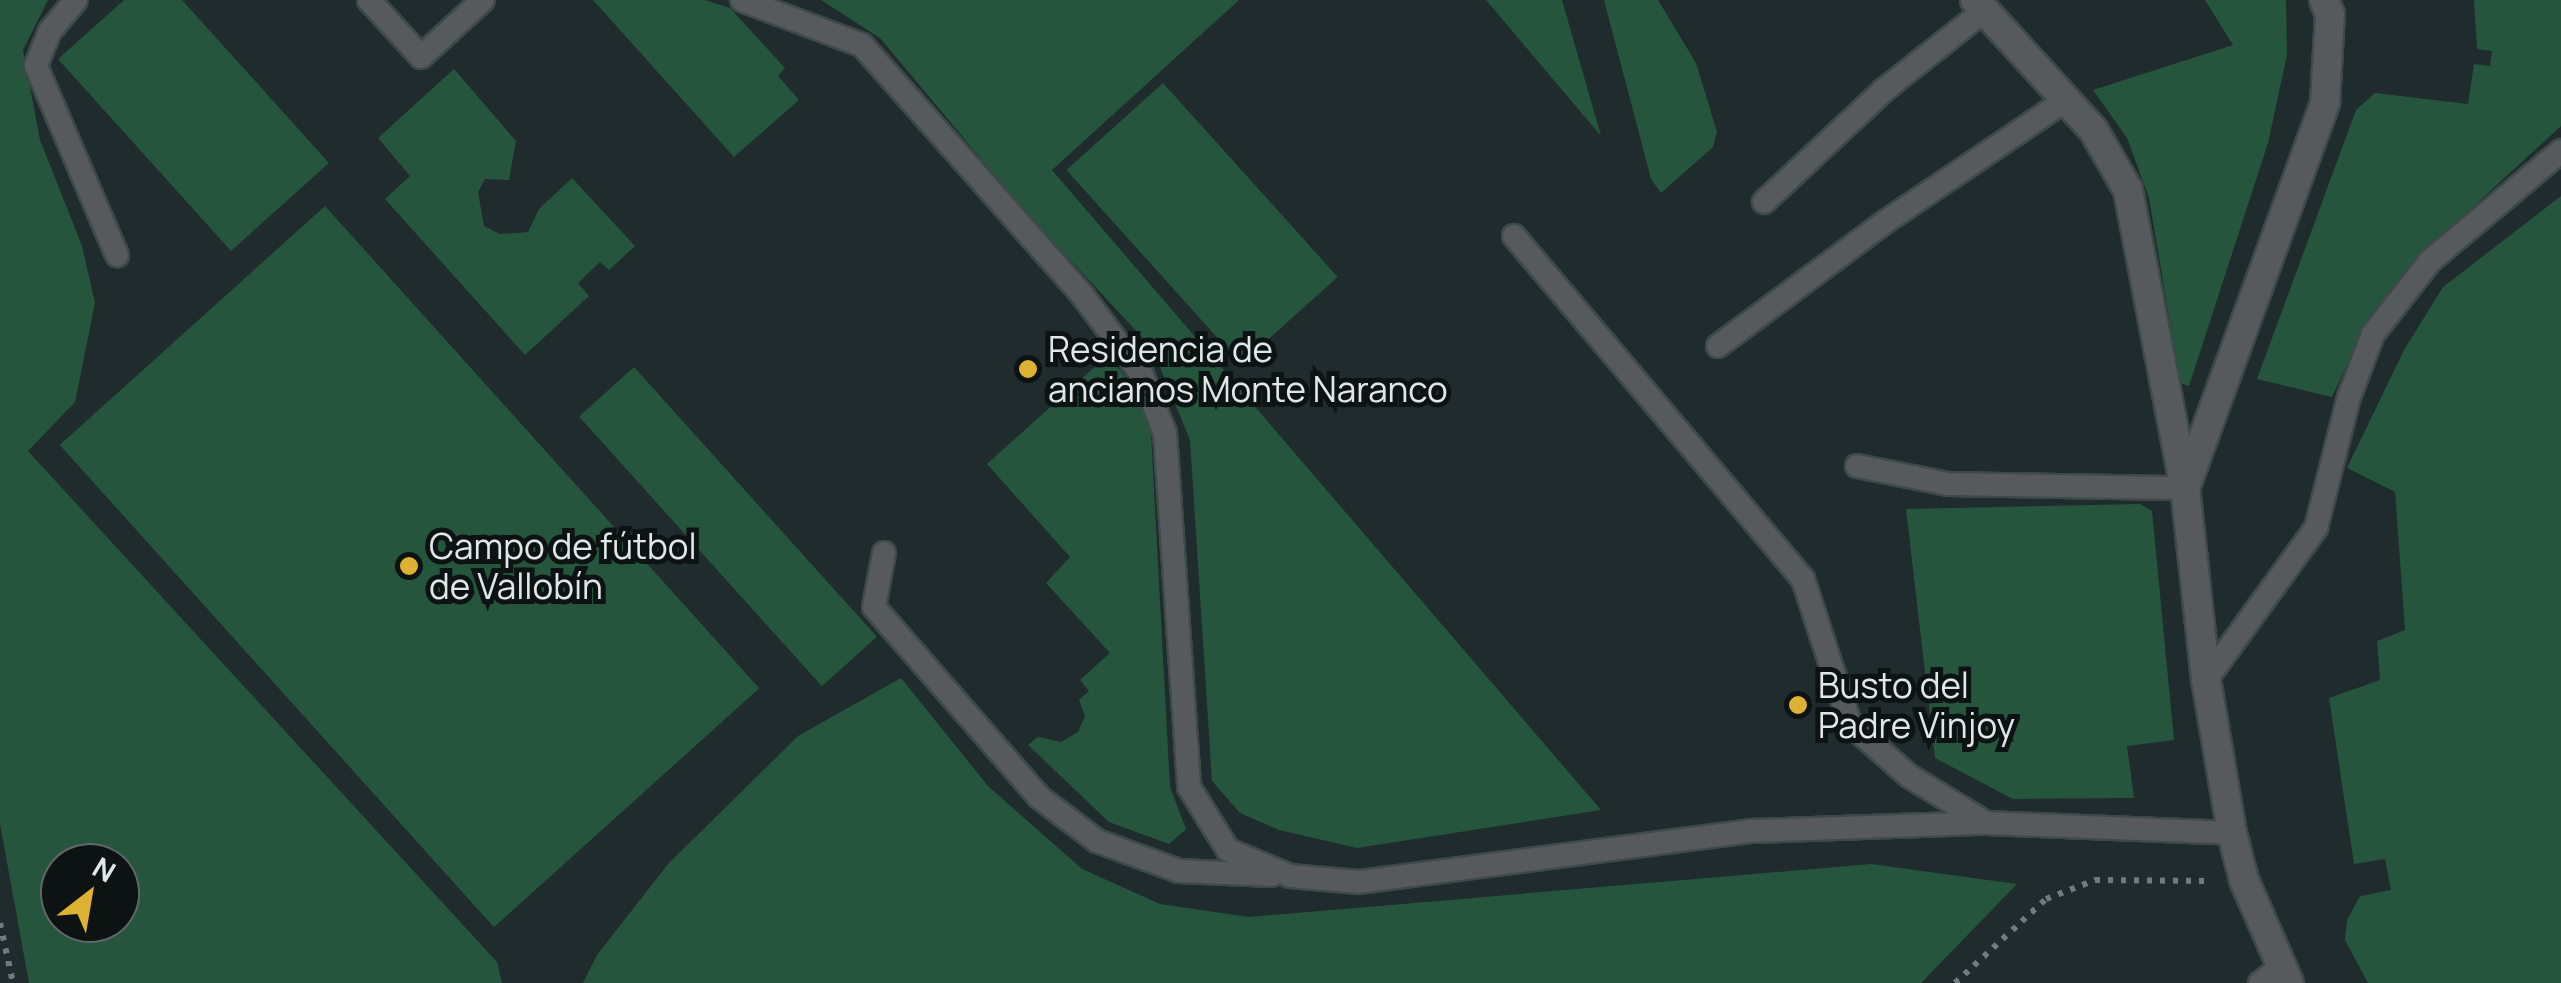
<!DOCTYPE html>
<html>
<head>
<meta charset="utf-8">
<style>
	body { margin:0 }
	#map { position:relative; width:2561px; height:983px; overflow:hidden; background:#1f2b2c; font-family:Manrope,sans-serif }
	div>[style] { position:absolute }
	.green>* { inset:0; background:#26553e; transform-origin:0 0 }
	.path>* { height:6px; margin-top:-3px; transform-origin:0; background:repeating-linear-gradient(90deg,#717b7c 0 5px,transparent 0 13px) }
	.roads { filter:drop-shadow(2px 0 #3e494a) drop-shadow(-2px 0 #3e494a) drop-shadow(0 2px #3e494a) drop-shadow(0 -2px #3e494a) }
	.service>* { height:22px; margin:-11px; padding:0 11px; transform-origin:11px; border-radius:11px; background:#565a5d }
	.minor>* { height:28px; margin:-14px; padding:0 14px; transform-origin:14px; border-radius:14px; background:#565a5d }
	.dots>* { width:28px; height:28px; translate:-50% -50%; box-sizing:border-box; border:5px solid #0d1213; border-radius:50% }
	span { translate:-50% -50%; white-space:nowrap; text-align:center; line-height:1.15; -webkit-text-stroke:10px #0d1213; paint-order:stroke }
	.poi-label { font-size:35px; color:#e0e7e8 }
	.left { translate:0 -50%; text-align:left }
	.north { position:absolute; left:40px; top:843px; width:100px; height:100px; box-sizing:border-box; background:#0d1213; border:2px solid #616768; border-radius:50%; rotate:31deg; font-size:28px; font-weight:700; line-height:40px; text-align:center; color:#e0e7e8 }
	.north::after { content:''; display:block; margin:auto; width:35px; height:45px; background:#ddb133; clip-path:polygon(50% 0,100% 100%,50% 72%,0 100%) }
</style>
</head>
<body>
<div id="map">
	<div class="green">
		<div style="clip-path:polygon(evenodd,0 0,48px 0,23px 50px,40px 140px,82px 246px,95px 303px,75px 402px,28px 451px,497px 962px,502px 983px,29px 983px,0 824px,0 0,60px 863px,120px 863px,120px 923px,60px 923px,60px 863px)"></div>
		<div style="clip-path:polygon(124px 0,182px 0,329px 163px,231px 251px,58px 59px)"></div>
		<div style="clip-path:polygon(593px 0,705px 0,730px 8px,785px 68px,778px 76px,799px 100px,734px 157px)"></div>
		<div style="clip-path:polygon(821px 0,1239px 0,1052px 170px,1601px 810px,1357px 848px,1279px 830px,1240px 813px,1212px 781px,1190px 440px,1152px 348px,1023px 209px,880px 38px)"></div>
		<div style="clip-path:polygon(1486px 0,1562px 0,1601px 136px)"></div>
		<div style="clip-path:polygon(1604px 0,1658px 0,1696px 63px,1717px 132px,1713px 147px,1661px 193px,1651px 179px)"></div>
		<div style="clip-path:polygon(2205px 0,2286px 0,2287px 55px,2268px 143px,2189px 386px,2180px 383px,2149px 198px,2127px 138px,2093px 90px,2233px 45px)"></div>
		<div style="clip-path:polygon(2474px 0,2561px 0,2561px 126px,2426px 250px,2369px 317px,2332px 397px,2257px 379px,2356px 110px,2375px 93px,2468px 104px,2474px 64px,2490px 66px,2492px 51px,2477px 49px)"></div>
		<div style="clip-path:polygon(454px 69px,516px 141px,509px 180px,485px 179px,478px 192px,484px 226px,500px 234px,528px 232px,539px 209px,572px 178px,635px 246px,609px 270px,600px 262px,578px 283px,589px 296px,525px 355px,385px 199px,410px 176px,378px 138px)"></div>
		<div style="left:1163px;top:83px;width:261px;height:130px;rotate:48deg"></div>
		<div style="clip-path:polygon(2561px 196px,2561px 983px,2368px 983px,2345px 940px,2347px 920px,2360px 896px,2391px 890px,2385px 859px,2354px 864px,2329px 698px,2380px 680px,2377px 641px,2405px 630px,2395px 492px,2347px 468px,2404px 350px,2443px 287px)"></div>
		<div style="left:325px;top:206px;width:649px;height:357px;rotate:48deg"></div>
		<div style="clip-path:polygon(1108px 355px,1134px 387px,1151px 433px,1170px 787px,1186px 829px,1169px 844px,1109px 822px,1028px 745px,1038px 737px,1061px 742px,1078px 732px,1085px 716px,1079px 700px,1089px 691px,1080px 680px,1110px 653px,1046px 583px,1070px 557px,987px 464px)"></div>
		<div style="left:634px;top:367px;width:363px;height:74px;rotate:48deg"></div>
		<div style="clip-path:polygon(2140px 504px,2152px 511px,2174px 740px,2127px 746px,2134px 798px,2013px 799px,1935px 758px,1906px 509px)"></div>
		<div style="clip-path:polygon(901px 678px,988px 786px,1082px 869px,1160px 904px,1249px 917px,1871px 864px,2017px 884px,1921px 983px,583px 983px,597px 955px,668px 864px,798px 736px)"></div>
	</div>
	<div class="path">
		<div style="left:0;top:923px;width:61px;rotate:77.8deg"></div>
		<div style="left:1955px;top:983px;width:124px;rotate:-42.7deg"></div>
		<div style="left:2046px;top:899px;width:53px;rotate:-21.2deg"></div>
		<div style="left:2095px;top:880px;width:117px;rotate:0.5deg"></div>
	</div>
	<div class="roads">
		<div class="service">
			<div style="left:76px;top:0;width:40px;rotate:130deg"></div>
			<div style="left:50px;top:31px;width:38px;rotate:112deg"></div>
			<div style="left:36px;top:66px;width:206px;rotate:66.8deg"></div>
			<div style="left:369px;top:0;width:77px;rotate:47.6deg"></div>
			<div style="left:421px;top:57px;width:84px;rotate:-42.6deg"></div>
			<div style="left:742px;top:0;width:128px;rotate:20.6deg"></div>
			<div style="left:862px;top:45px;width:334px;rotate:48.6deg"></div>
			<div style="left:1083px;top:296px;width:99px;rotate:53.2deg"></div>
			<div style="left:1142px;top:375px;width:62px;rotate:68.4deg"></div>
			<div style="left:1165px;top:433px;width:355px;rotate:86.1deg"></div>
			<div style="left:1189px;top:787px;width:74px;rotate:58.2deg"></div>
			<div style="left:1228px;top:850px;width:67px;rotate:22.8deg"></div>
			<div style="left:1290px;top:876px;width:69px;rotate:5deg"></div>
			<div style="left:1359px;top:882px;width:397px;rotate:-7.4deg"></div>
			<div style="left:1753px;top:831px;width:233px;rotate:-2deg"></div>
			<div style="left:1986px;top:823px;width:246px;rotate:2.3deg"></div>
			<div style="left:1764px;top:202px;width:164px;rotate:-43deg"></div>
			<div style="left:1884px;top:90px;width:129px;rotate:-38.4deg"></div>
			<div style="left:1514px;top:236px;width:449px;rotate:49.9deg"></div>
			<div style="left:1803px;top:579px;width:152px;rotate:72deg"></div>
			<div style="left:1850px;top:724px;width:79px;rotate:41.4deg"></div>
			<div style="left:1909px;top:776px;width:90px;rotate:31.4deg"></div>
			<div style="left:1718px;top:346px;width:208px;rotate:-36.6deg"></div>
			<div style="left:1885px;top:222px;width:218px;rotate:-34deg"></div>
			<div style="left:1857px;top:466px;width:93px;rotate:11.2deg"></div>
			<div style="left:1948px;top:484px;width:237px;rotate:1deg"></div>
			<div style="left:884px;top:553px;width:55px;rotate:100.5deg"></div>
			<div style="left:874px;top:607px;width:252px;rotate:49deg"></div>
			<div style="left:1039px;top:797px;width:73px;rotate:37.2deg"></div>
			<div style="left:1097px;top:841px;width:87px;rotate:20.1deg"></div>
			<div style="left:1179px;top:871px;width:93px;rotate:2.5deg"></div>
			<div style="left:2206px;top:680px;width:188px;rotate:-54.1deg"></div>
			<div style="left:2316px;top:528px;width:135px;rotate:-75.9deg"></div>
			<div style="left:2349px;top:397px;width:67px;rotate:-69.1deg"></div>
			<div style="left:2373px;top:334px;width:93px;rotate:-52deg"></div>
			<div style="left:2430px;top:261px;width:171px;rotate:-40deg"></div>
			<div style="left:2260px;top:983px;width:26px;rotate:-37deg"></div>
		</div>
		<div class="minor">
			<div style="left:1975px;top:0;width:177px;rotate:47.7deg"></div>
			<div style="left:2094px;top:131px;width:68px;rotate:60deg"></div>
			<div style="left:2128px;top:190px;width:303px;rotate:79.2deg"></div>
			<div style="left:2289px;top:983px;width:112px;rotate:-113.6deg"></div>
			<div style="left:2244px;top:880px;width:49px;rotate:-104.3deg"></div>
			<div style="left:2232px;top:833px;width:155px;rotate:-99.6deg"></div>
			<div style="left:2206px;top:680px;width:193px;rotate:-96.2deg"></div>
			<div style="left:2185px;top:488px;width:410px;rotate:-70deg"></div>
			<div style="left:2325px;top:103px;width:89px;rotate:-86.8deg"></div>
			<div style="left:2330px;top:14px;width:15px;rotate:-113deg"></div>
		</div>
	</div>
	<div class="dots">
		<div style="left:1028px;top:369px;background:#ddb133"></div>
		<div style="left:409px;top:566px;background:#ddb133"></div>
		<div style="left:1798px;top:705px;background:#ddb133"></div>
	</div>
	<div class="poi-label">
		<span class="left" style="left:1048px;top:369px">Residencia de<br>ancianos Monte Naranco</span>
		<span class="left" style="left:429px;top:566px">Campo de fútbol<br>de Vallobín</span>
		<span class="left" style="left:1818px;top:705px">Busto del<br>Padre Vinjoy</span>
	</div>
	<div class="north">N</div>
</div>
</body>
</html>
